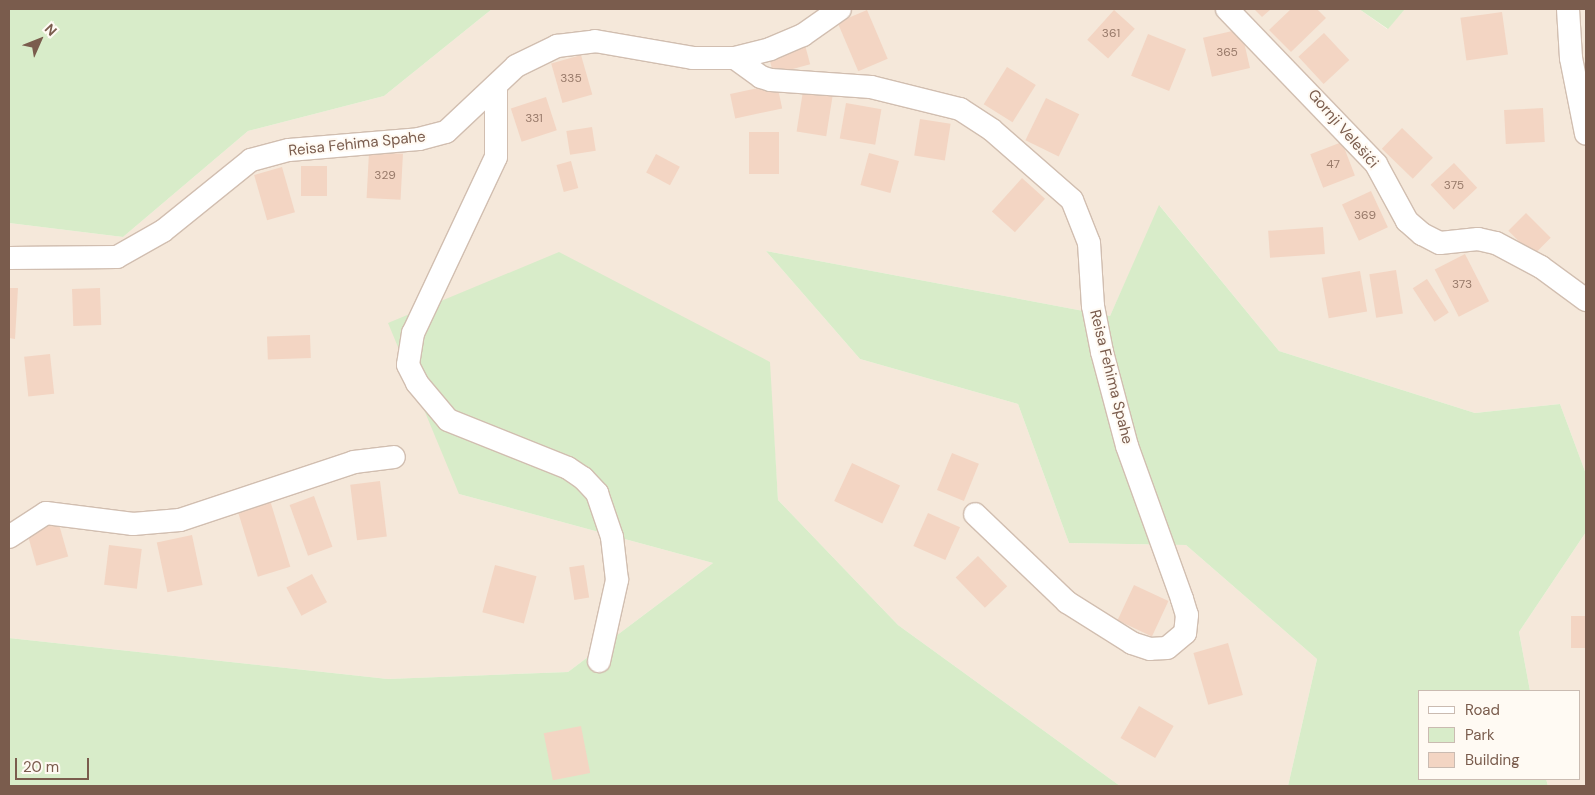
<!DOCTYPE html>
<html>
<head>
<meta charset="utf-8">
<style>
	body { margin:0 }
	#map { position:relative; width:1595px; height:795px; overflow:hidden; background:#fdf6ec; font-family:"DM Sans",sans-serif }
	div>[style] { position:absolute }
	.residential>* { inset:0; background:#f5e8da }
	.green>* { inset:0; background:#d8ecc9 }
	.building>* { inset:0; background:#f3d5c3; transform-origin:0 0 }
	.roads { filter:drop-shadow(1px 0 #d1beb0) drop-shadow(-1px 0 #d1beb0) drop-shadow(0 1px #d1beb0) drop-shadow(0 -1px #d1beb0) }
	.minor>* { height:22px; margin:-11px; padding:0 11px; transform-origin:11px; border-radius:11px; background:#fff }
	span { translate:-50% -50%; white-space:nowrap; text-align:center; line-height:1.15; -webkit-text-stroke:4px #fffaf3; paint-order:stroke }
	.number-label { font-size:12px; color:#987a6a }
	.number-label span { -webkit-text-stroke-width:0 }
	.street-label { font-size:15px; color:#7a5c4d }
	.frame { position:absolute; inset:0; border:10px solid #7a5c4d; pointer-events:none }
	.legend { position:absolute; left:1418px; top:690px; width:162px; height:90px; box-sizing:border-box; background:#fffaf3; border:1px solid #cabbb1; margin:0; padding:6px 9px; list-style:none; font-size:15px; color:#7a5c4d }
	.legend li { display:flex; align-items:center; gap:10px; height:25px }
	.legend b { width:25px; border:1px solid #cabbb1 }
	.north { position:absolute; left:15px; top:15px; width:50px; height:50px; -webkit-text-stroke:4px #fffaf3; paint-order:stroke; rotate:46deg; font-size:14px; font-weight:700; line-height:20px; text-align:center; color:#7a5c4d }
	.north::after { content:''; display:block; margin:auto; width:18px; height:22px; background:#7a5c4d; clip-path:polygon(50% 0,100% 100%,50% 72%,0 100%) }
	.scale { position:absolute; left:15px; top:758px; width:74px; height:22px; box-sizing:border-box; border:2px solid #7a5c4d; border-top:0; padding-left:6px; font-size:15px; line-height:18px; white-space:nowrap; color:#7a5c4d; -webkit-text-stroke:4px #fffaf3; paint-order:stroke }
</style>
</head>
<body>
<div id="map">
	<div class="residential">
		<div style="clip-path:polygon(492px 9px,1359px 9px,1387px 29px,1405px 9px,1586px 9px,1586px 474px,1560px 404px,1475px 413px,1279px 351px,1160px 206px,1110px 316px,766px 251px,860px 359px,1018px 404px,1069px 543px,1186px 545px,1317px 659px,1288px 786px,1120px 786px,898px 625px,778px 500px,769px 362px,459px 494px,713px 563px,568px 672px,388px 679px,9px 638px,9px 223px,123px 237px,248px 131px,384px 96px)"></div>
		<div style="clip-path:polygon(1586px 532px,1586px 786px,1548px 786px,1546px 779px,1579px 779px,1579px 691px,1530px 691px,1519px 632px)"></div>
	</div>
	<div class="green">
		<div style="clip-path:polygon(9px 9px,492px 9px,384px 96px,248px 131px,123px 237px,9px 223px)"></div>
		<div style="clip-path:polygon(1359px 9px,1405px 9px,1388px 29px)"></div>
		<div style="clip-path:polygon(1159px 205px,1279px 351px,1475px 413px,1560px 404px,1586px 474px,1586px 532px,1519px 632px,1530px 691px,1419px 691px,1419px 779px,1546px 779px,1548px 786px,1288px 786px,1317px 659px,1186px 545px,1069px 543px,1018px 404px,860px 359px,766px 251px,1110px 316px)"></div>
		<div style="clip-path:polygon(559px 252px,770px 362px,778px 500px,898px 625px,1120px 786px,9px 786px,9px 638px,388px 679px,568px 672px,713px 563px,459px 494px,388px 323px)"></div>
	</div>
	<div class="building">
		<div style="clip-path:polygon(1254px 9px,1271px 9px,1262px 17px)"></div>
		<div style="clip-path:polygon(1291px 9px,1317px 9px,1326px 18px,1291px 52px,1269px 30px)"></div>
		<div style="left:867px;top:10px;width:53px;height:32px;rotate:67deg"></div>
		<div style="left:1114px;top:10px;width:28px;height:40px;rotate:42deg"></div>
		<div style="left:1502px;top:12px;width:43px;height:42px;rotate:82deg"></div>
		<div style="left:1241px;top:29px;width:40px;height:39px;rotate:77deg"></div>
		<div style="left:1324px;top:33px;width:37px;height:35px;rotate:47deg"></div>
		<div style="left:1148px;top:34px;width:41px;height:45px;rotate:22deg"></div>
		<div style="left:805px;top:45px;width:20px;height:38px;rotate:75deg"></div>
		<div style="left:581px;top:55px;width:41px;height:31px;rotate:74deg"></div>
		<div style="left:1007px;top:67px;width:34px;height:44px;rotate:32deg"></div>
		<div style="left:777px;top:84px;width:25px;height:48px;rotate:78deg"></div>
		<div style="left:803px;top:91px;width:30px;height:41px;rotate:9deg"></div>
		<div style="left:546px;top:97px;width:35px;height:37px;rotate:72deg"></div>
		<div style="left:1046px;top:98px;width:37px;height:47px;rotate:26deg"></div>
		<div style="left:846px;top:103px;width:36px;height:36px;rotate:10deg"></div>
		<div style="left:1543px;top:108px;width:34px;height:39px;rotate:87deg"></div>
		<div style="left:920px;top:119px;width:31px;height:37px;rotate:9deg"></div>
		<div style="left:592px;top:127px;width:24px;height:26px;rotate:81deg"></div>
		<div style="left:1402px;top:128px;width:43px;height:29px;rotate:44deg"></div>
		<div style="left:749px;top:132px;width:30px;height:42px"></div>
		<div style="left:1342px;top:142px;width:36px;height:34px;rotate:69deg"></div>
		<div style="left:369px;top:152px;width:34px;height:46px;rotate:3deg"></div>
		<div style="left:869px;top:153px;width:31px;height:33px;rotate:15deg"></div>
		<div style="left:656px;top:154px;width:27px;height:21px;rotate:28deg"></div>
		<div style="left:571px;top:161px;width:28px;height:15px;rotate:75deg"></div>
		<div style="left:1454px;top:163px;width:34px;height:32px;rotate:47deg"></div>
		<div style="left:301px;top:166px;width:26px;height:30px"></div>
		<div style="left:282px;top:167px;width:47px;height:29px;rotate:74deg"></div>
		<div style="left:1022px;top:178px;width:31px;height:45px;rotate:42deg"></div>
		<div style="left:1371px;top:191px;width:40px;height:32px;rotate:65deg"></div>
		<div style="left:1526px;top:213px;width:35px;height:25px;rotate:45deg"></div>
		<div style="left:1323px;top:227px;width:27px;height:55px;rotate:86deg"></div>
		<div style="left:1465px;top:254px;width:53px;height:34px;rotate:63deg"></div>
		<div style="left:1396px;top:270px;width:44px;height:27px;rotate:81deg"></div>
		<div style="left:1360px;top:271px;width:41px;height:39px;rotate:80deg"></div>
		<div style="left:1427px;top:279px;width:40px;height:17px;rotate:57deg"></div>
		<div style="clip-path:polygon(9px 288px,18px 288px,15px 339px,9px 338px)"></div>
		<div style="left:100px;top:288px;width:37px;height:28px;rotate:88deg"></div>
		<div style="left:310px;top:335px;width:23px;height:43px;rotate:88deg"></div>
		<div style="left:50px;top:354px;width:40px;height:26px;rotate:84deg"></div>
		<div style="left:952px;top:453px;width:29px;height:40px;rotate:22deg"></div>
		<div style="left:852px;top:463px;width:53px;height:42px;rotate:25deg"></div>
		<div style="left:380px;top:481px;width:56px;height:30px;rotate:83deg"></div>
		<div style="left:314px;top:496px;width:54px;height:26px;rotate:70deg"></div>
		<div style="left:269px;top:497px;width:73px;height:34px;rotate:73deg"></div>
		<div style="left:928px;top:513px;width:35px;height:36px;rotate:24deg"></div>
		<div style="left:58px;top:521px;width:37px;height:33px;rotate:74deg"></div>
		<div style="left:192px;top:535px;width:51px;height:36px;rotate:78deg"></div>
		<div style="left:109px;top:545px;width:33px;height:40px;rotate:7deg"></div>
		<div style="left:978px;top:556px;width:42px;height:31px;rotate:46deg"></div>
		<div style="left:495px;top:565px;width:43px;height:49px;rotate:15deg"></div>
		<div style="left:584px;top:565px;width:33px;height:15px;rotate:81deg"></div>
		<div style="left:312px;top:574px;width:32px;height:29px;rotate:62deg"></div>
		<div style="left:1134px;top:585px;width:38px;height:39px;rotate:25deg"></div>
		<div style="left:1571px;top:616px;width:15px;height:32px"></div>
		<div style="left:1228px;top:643px;width:54px;height:36px;rotate:74deg"></div>
		<div style="left:1139px;top:706px;width:40px;height:37px;rotate:30deg"></div>
		<div style="left:581px;top:726px;width:48px;height:38px;rotate:79deg"></div>
	</div>
	<div class="roads">
		<div class="minor">
			<div style="left:1227px;top:9px;width:215px;rotate:46.1deg"></div>
			<div style="left:1376px;top:164px;width:65px;rotate:61.5deg"></div>
			<div style="left:1407px;top:221px;width:20px;rotate:41deg"></div>
			<div style="left:1422px;top:234px;width:20px;rotate:27deg"></div>
			<div style="left:1440px;top:243px;width:38px;rotate:-6deg"></div>
			<div style="left:1478px;top:239px;width:18px;rotate:13deg"></div>
			<div style="left:1496px;top:243px;width:51px;rotate:28.1deg"></div>
			<div style="left:1541px;top:267px;width:56px;rotate:36.3deg"></div>
			<div style="left:1568px;top:9px;width:49px;rotate:86.5deg"></div>
			<div style="left:1571px;top:58px;width:77px;rotate:78.8deg"></div>
			<div style="left:735px;top:58px;width:32px;rotate:36deg"></div>
			<div style="left:761px;top:77px;width:10px;rotate:17deg"></div>
			<div style="left:771px;top:80px;width:100px;rotate:4deg"></div>
			<div style="left:871px;top:87px;width:92px;rotate:13.9deg"></div>
			<div style="left:960px;top:109px;width:38px;rotate:33deg"></div>
			<div style="left:992px;top:130px;width:106px;rotate:41.2deg"></div>
			<div style="left:1072px;top:200px;width:46px;rotate:68.4deg"></div>
			<div style="left:1089px;top:243px;width:63px;rotate:86.4deg"></div>
			<div style="left:1093px;top:306px;width:47px;rotate:78.9deg"></div>
			<div style="left:1102px;top:352px;width:97px;rotate:75.1deg"></div>
			<div style="left:1127px;top:446px;width:163px;rotate:70.2deg"></div>
			<div style="left:1182px;top:599px;width:17px;rotate:73deg"></div>
			<div style="left:1187px;top:615px;width:18px;rotate:96deg"></div>
			<div style="left:1185px;top:633px;width:23px;rotate:140deg"></div>
			<div style="left:1167px;top:648px;width:17px;rotate:177deg"></div>
			<div style="left:1150px;top:649px;width:19px;rotate:-162deg"></div>
			<div style="left:1132px;top:643px;width:77px;rotate:-147.8deg"></div>
			<div style="left:1067px;top:602px;width:127px;rotate:-136.3deg"></div>
			<div style="left:496px;top:86px;width:71px;rotate:90deg"></div>
			<div style="left:496px;top:157px;width:195px;rotate:115.2deg"></div>
			<div style="left:413px;top:333px;width:32px;rotate:99deg"></div>
			<div style="left:408px;top:365px;width:20px;rotate:63deg"></div>
			<div style="left:417px;top:383px;width:48px;rotate:50deg"></div>
			<div style="left:448px;top:420px;width:129px;rotate:21.8deg"></div>
			<div style="left:568px;top:468px;width:18px;rotate:34deg"></div>
			<div style="left:583px;top:478px;width:21px;rotate:47deg"></div>
			<div style="left:597px;top:493px;width:46px;rotate:71.2deg"></div>
			<div style="left:612px;top:537px;width:43px;rotate:83.4deg"></div>
			<div style="left:617px;top:580px;width:83px;rotate:102.5deg"></div>
			<div style="left:9px;top:258px;width:108px;rotate:-0.5deg"></div>
			<div style="left:117px;top:257px;width:53px;rotate:-29.5deg"></div>
			<div style="left:163px;top:231px;width:113px;rotate:-38.9deg"></div>
			<div style="left:251px;top:160px;width:39px;rotate:-15deg"></div>
			<div style="left:289px;top:150px;width:130px;rotate:-4.8deg"></div>
			<div style="left:419px;top:139px;width:28px;rotate:-15deg"></div>
			<div style="left:446px;top:132px;width:96px;rotate:-43.3deg"></div>
			<div style="left:516px;top:66px;width:46px;rotate:-26deg"></div>
			<div style="left:557px;top:46px;width:38px;rotate:-7deg"></div>
			<div style="left:595px;top:41px;width:99px;rotate:9.8deg"></div>
			<div style="left:693px;top:58px;width:42px"></div>
			<div style="left:735px;top:58px;width:36px;rotate:-14deg"></div>
			<div style="left:770px;top:49px;width:36px;rotate:-23deg"></div>
			<div style="left:803px;top:35px;width:45px;rotate:-35.1deg"></div>
			<div style="left:9px;top:537px;width:44px;rotate:-33deg"></div>
			<div style="left:46px;top:513px;width:88px;rotate:7.2deg"></div>
			<div style="left:133px;top:524px;width:47px;rotate:-4.9deg"></div>
			<div style="left:180px;top:520px;width:183px;rotate:-18.4deg"></div>
			<div style="left:354px;top:462px;width:40px;rotate:-7.1deg"></div>
		</div>
	</div>
	<div class="number-label">
		<span style="left:1111px;top:34px">361</span>
		<span style="left:1227px;top:53px">365</span>
		<span style="left:571px;top:79px">335</span>
		<span style="left:534px;top:119px">331</span>
		<span style="left:1333px;top:165px">47</span>
		<span style="left:385px;top:176px">329</span>
		<span style="left:1454px;top:186px">375</span>
		<span style="left:1365px;top:216px">369</span>
		<span style="left:1462px;top:285px">373</span>
	</div>
	<div class="street-label">
		<span style="left:1343px;top:129px;rotate:49deg">Gornji Velešići</span>
		<span style="left:357px;top:144px;rotate:-6deg">Reisa Fehima Spahe</span>
		<span style="left:1111px;top:377px;rotate:76deg">Reisa Fehima Spahe</span>
	</div>
	<div class="frame"></div>
	<ul class="legend">
	<li><b style="height:6px;background:#fff"></b>Road</li>
	<li><b style="height:14px;background:#d8ecc9"></b>Park</li>
	<li><b style="height:14px;background:#f3d5c3"></b>Building</li>
	</ul>
	<div class="north">N</div>
	<div class="scale">20 m</div>
</div>
</body>
</html>
